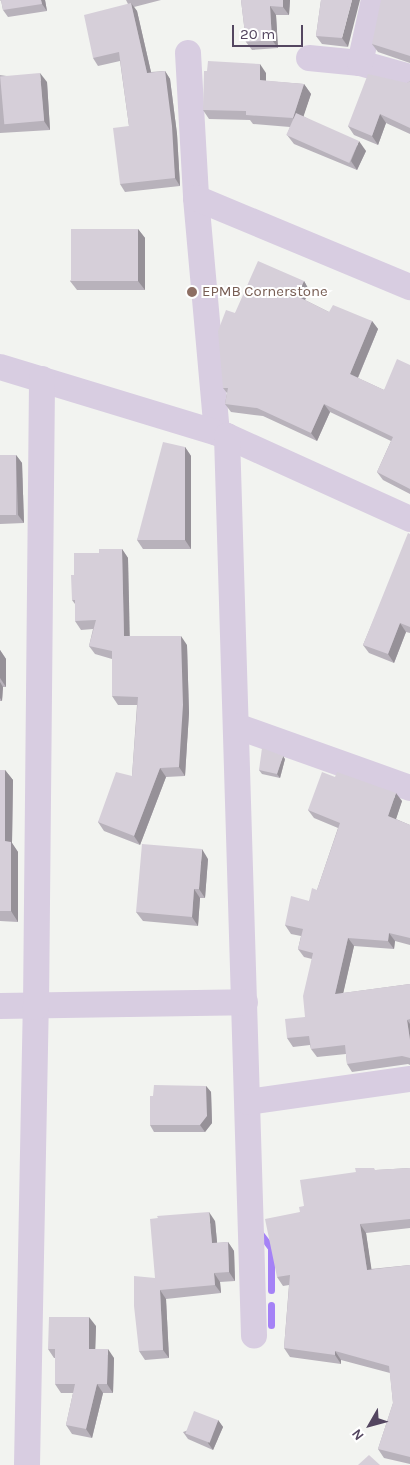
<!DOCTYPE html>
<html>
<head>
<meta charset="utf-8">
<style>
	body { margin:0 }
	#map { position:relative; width:410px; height:1465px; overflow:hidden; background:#f2f3f0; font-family:Karla,sans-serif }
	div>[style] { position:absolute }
	.stream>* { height:7px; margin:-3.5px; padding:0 3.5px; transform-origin:3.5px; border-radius:3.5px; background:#a582f6 }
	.street>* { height:26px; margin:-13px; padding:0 13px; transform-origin:13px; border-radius:13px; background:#d8cde1 }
	.wall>* { inset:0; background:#b8b2bb }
	.shaded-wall>* { inset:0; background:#969198 }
	.building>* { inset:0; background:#d6cfd9; transform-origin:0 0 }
	.dots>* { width:14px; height:14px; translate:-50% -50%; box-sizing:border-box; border:2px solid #fff; border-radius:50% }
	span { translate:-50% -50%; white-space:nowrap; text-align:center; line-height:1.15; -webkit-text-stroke:4px #fff; paint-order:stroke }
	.education-label { font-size:15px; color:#785e54 }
	.left { translate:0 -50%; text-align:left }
	.north { position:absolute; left:345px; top:1400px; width:50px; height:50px; -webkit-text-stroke:4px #fff; paint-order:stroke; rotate:232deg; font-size:14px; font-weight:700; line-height:20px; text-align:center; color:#544660 }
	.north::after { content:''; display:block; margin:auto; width:18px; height:22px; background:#544660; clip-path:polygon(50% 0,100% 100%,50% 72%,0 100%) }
	.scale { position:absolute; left:232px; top:25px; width:71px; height:22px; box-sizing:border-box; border:2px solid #544660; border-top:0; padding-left:6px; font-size:15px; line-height:18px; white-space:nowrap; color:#544660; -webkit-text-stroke:4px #fff; paint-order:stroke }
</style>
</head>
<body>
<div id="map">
	<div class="stream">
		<div style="left:259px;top:1232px;width:20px;rotate:53deg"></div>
		<div style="left:271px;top:1248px;width:42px;rotate:90deg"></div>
		<div style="left:271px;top:1325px;width:20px;rotate:-90deg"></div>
	</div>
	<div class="street">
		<div style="left:188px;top:53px;width:145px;rotate:86.8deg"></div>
		<div style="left:196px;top:198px;width:236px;rotate:84.9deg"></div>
		<div style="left:309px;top:58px;width:51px;rotate:5.6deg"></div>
		<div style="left:360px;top:63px;width:52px;rotate:15.6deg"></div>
		<div style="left:360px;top:63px;width:65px;rotate:-77.5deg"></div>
		<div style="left:196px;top:198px;width:232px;rotate:22.6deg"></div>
		<div style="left:0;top:367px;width:237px;rotate:16.9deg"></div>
		<div style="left:227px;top:436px;width:201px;rotate:24.4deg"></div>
		<div style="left:227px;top:436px;width:900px;rotate:88.28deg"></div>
		<div style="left:236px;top:726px;width:185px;rotate:19.6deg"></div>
		<div style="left:0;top:1006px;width:245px;rotate:-0.9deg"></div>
		<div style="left:248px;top:1102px;width:164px;rotate:-8.1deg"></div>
		<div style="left:27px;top:1465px;width:458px;rotate:-88.9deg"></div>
		<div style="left:36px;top:1007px;width:628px;rotate:-89.45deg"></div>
	</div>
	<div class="wall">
		<div style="clip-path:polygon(0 0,45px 0,47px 11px,8px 17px,3px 10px,1px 0,0 1px)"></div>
		<div style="clip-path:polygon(126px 0,161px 0,134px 7px,137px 11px,151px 72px,165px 71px,170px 79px,177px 134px,180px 186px,125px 192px,120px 184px,129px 126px,120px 61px,98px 66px,93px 58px,128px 4px)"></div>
		<div style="clip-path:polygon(241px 0,293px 0,290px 0,289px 15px,276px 15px,278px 48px,252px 50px,246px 42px)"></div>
		<div style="clip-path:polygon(321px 0,348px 47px,322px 44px,316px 36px)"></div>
		<div style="clip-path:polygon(410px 0,410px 63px,378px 52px,372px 44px)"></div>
		<div style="clip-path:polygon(266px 73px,266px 81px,304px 84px,311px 94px,303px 116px,366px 151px,357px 170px,294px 144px,287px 135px,290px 127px,253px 124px,250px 120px,209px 119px,203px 110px)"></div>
		<div style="clip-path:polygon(0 75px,47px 82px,50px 130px,0 133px)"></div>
		<div style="clip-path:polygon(410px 81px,410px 134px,386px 123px,378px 145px,354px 135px,348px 126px)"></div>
		<div style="clip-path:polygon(138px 229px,145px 238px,145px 290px,77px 290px,70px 281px)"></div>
		<div style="clip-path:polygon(304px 281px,309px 290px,305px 300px,329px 312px,372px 321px,378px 329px,358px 378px,384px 390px,410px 365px,410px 494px,383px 480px,377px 472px,391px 441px,330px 412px,317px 441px,263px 416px,231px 412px,225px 404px,227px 393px,223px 388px,235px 313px)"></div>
		<div style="clip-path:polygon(185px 447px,191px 456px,191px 549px,143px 549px,137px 540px)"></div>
		<div style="clip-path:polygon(0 455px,16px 455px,22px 463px,24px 523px,0 524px)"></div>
		<div style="clip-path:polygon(410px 534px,410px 633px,406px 632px,394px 663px,369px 653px,363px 645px)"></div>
		<div style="clip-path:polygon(122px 549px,128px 558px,129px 636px,187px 645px,189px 713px,185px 776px,166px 777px,140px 845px,104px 831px,98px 822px,132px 776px,137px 705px,118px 705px,112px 696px,112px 659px,95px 654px,89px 646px,93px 629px,81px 630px,75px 621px,75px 604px,72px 600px,74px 575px,99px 553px)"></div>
		<div style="clip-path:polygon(0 650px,6px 659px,6px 687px,3px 687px,2px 701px,0 701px)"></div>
		<div style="clip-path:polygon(285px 759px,280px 778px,262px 774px,259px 770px)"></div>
		<div style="clip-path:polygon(0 770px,5px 770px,13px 780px,12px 843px,18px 852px,18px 922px,0 921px)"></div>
		<div style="clip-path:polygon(335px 777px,402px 801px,396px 819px,410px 825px,410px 945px,395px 941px,394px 949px,354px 946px,343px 993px,410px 984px,410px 1065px,408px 1064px,352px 1072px,347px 1064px,346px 1054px,317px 1057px,311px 1049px,310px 1045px,293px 1047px,287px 1038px,305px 1017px,312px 959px,304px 957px,298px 949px,301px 936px,291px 934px,285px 925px,309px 901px,317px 890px,338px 828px,314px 818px,308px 810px)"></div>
		<div style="clip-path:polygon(208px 859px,205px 898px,200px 898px,198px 926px,143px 921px,136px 912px)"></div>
		<div style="clip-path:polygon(206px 1086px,211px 1092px,212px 1123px,205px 1132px,154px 1132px,150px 1125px,153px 1096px)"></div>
		<div style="clip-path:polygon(410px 1168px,410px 1228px,366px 1233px,371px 1269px,410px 1265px,410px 1464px,384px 1458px,378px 1449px,393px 1403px,390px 1373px,341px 1360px,341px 1364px,290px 1357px,284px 1348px,289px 1285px,283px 1286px,277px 1277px,300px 1212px,304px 1206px,376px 1170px)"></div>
		<div style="clip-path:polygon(215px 1221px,217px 1243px,228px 1242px,234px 1251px,235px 1281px,220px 1282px,221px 1293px,166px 1299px,169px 1358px,145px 1360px,139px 1351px,155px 1278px)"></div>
		<div style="clip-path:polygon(96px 1326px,95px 1349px,114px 1358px,113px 1393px,103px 1393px,92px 1438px,72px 1434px,66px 1425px,73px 1393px,61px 1393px,55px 1384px,55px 1358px,54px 1358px,48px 1349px)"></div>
		<div style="clip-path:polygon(218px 1420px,223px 1427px,213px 1450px,188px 1439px,183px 1432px)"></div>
	</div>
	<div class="shaded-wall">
		<div style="clip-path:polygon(41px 0,45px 0,47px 11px,42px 4px)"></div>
		<div style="clip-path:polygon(283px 0,290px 0,289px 15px,283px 7px)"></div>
		<div style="clip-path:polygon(352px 0,360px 0,348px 47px,342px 38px)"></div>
		<div style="clip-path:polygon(131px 3px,137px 11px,153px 81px,147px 73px)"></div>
		<div style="clip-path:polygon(270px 6px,276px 15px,278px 48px,272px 40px)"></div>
		<div style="clip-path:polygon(260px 64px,266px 73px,266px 89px,260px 80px)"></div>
		<div style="clip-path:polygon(165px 71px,170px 79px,177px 134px,180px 186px,175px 178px)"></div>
		<div style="clip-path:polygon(40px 73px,47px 82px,50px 130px,44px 121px)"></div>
		<div style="clip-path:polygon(304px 84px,311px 94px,300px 127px,293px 118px)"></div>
		<div style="clip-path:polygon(380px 114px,386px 123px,378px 145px,372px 136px)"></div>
		<div style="clip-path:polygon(359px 141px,366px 151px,357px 170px,351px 161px)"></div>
		<div style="clip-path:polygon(138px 229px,145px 238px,145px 290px,138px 281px)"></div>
		<div style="clip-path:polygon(304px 281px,309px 290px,303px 305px,297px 296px)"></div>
		<div style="clip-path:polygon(372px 321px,378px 329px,356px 382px,350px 374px)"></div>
		<div style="clip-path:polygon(324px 404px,330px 412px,317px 441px,311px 433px)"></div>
		<div style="clip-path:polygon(185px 447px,191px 456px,191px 549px,185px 540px)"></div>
		<div style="clip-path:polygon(16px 455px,22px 463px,24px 523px,18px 515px)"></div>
		<div style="clip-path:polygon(122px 549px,128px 558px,130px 645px,124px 636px)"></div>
		<div style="clip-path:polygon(400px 623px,406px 632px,394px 663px,388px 654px)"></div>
		<div style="clip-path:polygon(181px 636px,187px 645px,189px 713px,185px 776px,179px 767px)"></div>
		<div style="clip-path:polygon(0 650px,6px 659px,6px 687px,0 678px)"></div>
		<div style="clip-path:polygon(0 682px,3px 687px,2px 701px,0 698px)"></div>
		<div style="clip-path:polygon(283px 756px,285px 759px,280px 778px,277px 774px)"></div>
		<div style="clip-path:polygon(160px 768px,166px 777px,140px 845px,134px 836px)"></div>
		<div style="clip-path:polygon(5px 770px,13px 780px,12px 843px,18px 852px,18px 922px,11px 911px,5px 841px)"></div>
		<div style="clip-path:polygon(396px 793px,402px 801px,394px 825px,388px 816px)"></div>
		<div style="clip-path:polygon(202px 849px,208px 859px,205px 898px,199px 889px)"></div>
		<div style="clip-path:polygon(194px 889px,200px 898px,198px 926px,192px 917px)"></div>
		<div style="clip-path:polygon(389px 933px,395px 941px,394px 949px,388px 941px)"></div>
		<div style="clip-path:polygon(348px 938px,354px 946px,341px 1003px,335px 994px)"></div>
		<div style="clip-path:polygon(407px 1020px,410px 1024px,410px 1040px)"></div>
		<div style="clip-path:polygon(206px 1086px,211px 1092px,212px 1123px,205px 1132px,200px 1125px)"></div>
		<div style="clip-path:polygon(209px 1212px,215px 1221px,218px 1252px,212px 1243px)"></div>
		<div style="clip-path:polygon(360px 1224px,366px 1233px,373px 1279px,367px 1270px)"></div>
		<div style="clip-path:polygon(228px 1242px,234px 1251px,235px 1281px,229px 1272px)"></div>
		<div style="clip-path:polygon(214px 1273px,220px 1282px,221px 1293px,215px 1285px)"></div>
		<div style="clip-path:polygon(160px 1290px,166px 1299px,169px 1358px,163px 1350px)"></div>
		<div style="clip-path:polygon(89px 1317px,96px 1326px,95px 1358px,89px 1349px)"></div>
		<div style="clip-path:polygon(108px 1349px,114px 1358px,113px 1393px,107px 1384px)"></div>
		<div style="clip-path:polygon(335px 1351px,341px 1360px,341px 1364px,335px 1355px)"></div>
		<div style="clip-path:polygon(97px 1384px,103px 1393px,92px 1438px,86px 1429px)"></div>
		<div style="clip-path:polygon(218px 1420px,223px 1427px,213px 1450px,208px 1443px)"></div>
	</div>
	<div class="building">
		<div style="clip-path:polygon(1px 0,41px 0,42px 4px,3px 10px)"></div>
		<div style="clip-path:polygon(241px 0,283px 0,283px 7px,270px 6px,272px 40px,246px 42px)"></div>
		<div style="clip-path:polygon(321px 0,352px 0,342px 38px,316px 36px)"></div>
		<div style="clip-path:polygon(381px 0,410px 0,410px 56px,372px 44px)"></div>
		<div style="clip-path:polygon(131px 3px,147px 73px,165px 71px,172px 126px,175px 178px,120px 184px,113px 128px,129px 126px,119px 52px,93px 58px,84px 15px)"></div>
		<div style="clip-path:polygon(208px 61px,260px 64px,260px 80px,304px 84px,293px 118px,246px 115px,246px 111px,203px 110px,204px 71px,207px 71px)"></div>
		<div style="left:40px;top:73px;width:48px;height:40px;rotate:85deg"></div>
		<div style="clip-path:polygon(368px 74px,407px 83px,410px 81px,410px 128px,380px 114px,372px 136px,348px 126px)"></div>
		<div style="left:296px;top:113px;width:69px;height:24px;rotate:24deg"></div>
		<div style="left:71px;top:229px;width:67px;height:52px"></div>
		<div style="clip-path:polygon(258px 261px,304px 281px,297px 296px,329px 312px,333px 305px,372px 321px,350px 374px,384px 390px,397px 359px,410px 365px,410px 489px,377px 472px,393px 437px,324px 404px,311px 433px,257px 408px,225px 404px,228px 388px,223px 388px,218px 331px,226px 310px,235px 313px)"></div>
		<div style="clip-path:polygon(163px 442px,185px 447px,185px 540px,137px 540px)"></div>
		<div style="left:0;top:455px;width:16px;height:60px"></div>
		<div style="clip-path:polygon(408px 533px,410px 534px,410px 627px,400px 623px,388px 654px,363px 645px)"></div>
		<div style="clip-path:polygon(99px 549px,122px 549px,124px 636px,181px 636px,183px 705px,179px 767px,160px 768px,134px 836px,98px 822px,116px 772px,132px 776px,138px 697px,112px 696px,112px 651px,89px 646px,96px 620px,75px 621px,75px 600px,72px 600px,71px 575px,74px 575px,74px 553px,99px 553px)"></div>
		<div style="clip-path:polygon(262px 748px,283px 756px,277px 774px,259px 770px)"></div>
		<div style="clip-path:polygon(0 770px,5px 770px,5px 841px,11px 842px,11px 911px,0 911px)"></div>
		<div style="clip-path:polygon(322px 772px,335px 777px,337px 772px,396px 793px,388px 816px,410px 825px,410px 938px,389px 933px,388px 941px,348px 938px,335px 994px,410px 984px,410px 1019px,407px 1020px,410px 1040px,410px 1058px,402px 1056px,347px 1064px,345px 1045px,311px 1049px,309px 1036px,287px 1038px,285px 1019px,305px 1017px,303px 996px,313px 953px,298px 949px,303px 929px,285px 925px,291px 896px,309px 901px,312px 888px,317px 890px,340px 823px,308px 810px)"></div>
		<div style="clip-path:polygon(142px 844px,202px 849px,199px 889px,194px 889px,192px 917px,136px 912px)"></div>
		<div style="clip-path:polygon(154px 1085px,206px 1086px,207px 1116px,200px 1125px,150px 1125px,150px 1096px,153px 1096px)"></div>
		<div style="clip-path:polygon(355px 1168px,374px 1168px,375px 1170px,410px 1168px,410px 1219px,360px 1224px,367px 1270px,410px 1265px,410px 1457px,378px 1449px,393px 1403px,389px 1366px,335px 1351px,335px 1355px,284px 1348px,290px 1275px,277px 1277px,265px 1219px,300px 1212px,299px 1207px,304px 1206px,300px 1180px,356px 1172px)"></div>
		<div style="clip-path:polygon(209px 1212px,212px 1243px,228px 1242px,229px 1272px,214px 1273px,215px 1285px,160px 1290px,163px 1350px,139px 1351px,134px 1306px,134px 1276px,155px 1278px,150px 1219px,158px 1218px,157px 1216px)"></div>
		<div style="clip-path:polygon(49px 1317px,89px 1317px,89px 1349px,108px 1349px,107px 1384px,97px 1384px,86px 1429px,66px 1425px,75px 1384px,55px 1384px,55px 1349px,48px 1349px)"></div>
		<div style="left:194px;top:1411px;width:26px;height:24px;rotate:21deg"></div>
		<div style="clip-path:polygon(369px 1455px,380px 1465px,358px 1465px)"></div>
	</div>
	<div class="dots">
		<div style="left:192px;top:292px;background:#8d6e63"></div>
	</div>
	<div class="education-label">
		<span class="left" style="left:202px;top:292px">EPMB Cornerstone</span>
	</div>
	<div class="north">N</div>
	<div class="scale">20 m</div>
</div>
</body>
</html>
